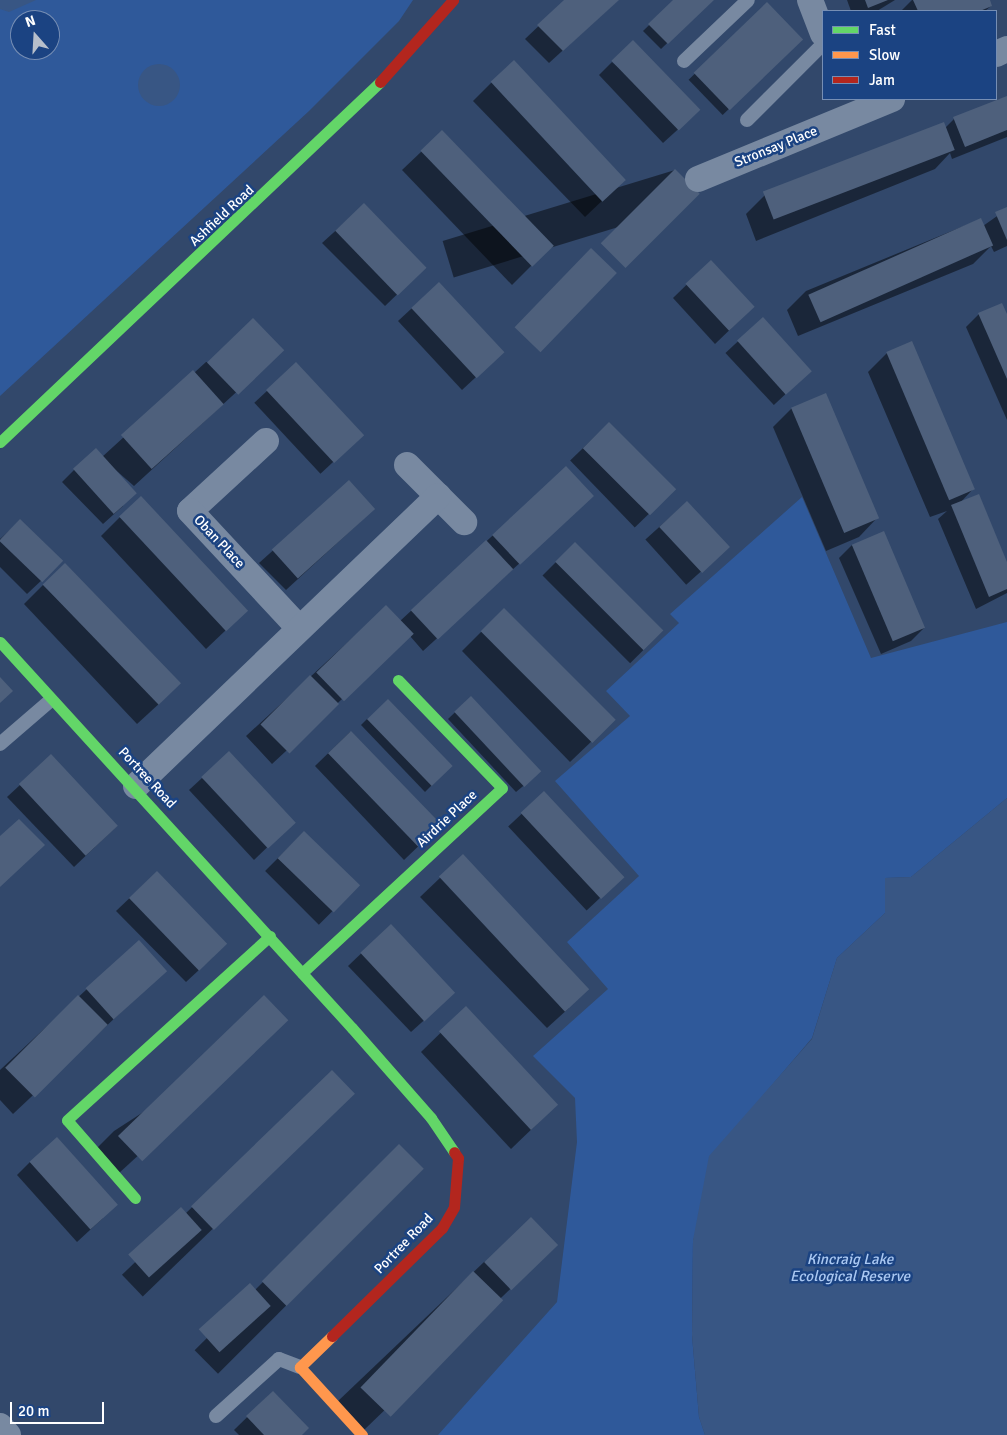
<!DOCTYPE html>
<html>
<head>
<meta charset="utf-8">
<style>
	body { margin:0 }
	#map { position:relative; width:1007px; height:1435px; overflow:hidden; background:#32486b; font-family:Signika,sans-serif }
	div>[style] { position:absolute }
	.green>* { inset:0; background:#2f599a }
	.water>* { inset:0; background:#385684 }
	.round { border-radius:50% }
	.shadow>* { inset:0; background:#0007; transform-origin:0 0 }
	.building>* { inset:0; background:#4e607c; transform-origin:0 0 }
	.lane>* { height:14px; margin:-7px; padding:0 7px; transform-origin:7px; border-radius:7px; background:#7889a1 }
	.street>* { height:26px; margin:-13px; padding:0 13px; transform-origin:13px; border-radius:13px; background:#7889a1 }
	.fast>* { height:11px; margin:-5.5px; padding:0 5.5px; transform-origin:5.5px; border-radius:5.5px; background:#63d668 }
	.slow>* { height:11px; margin:-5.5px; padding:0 5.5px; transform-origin:5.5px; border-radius:5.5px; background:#ff974d }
	.jam>* { height:11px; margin:-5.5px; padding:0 5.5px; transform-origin:5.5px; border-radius:5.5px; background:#b3261e }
	span { translate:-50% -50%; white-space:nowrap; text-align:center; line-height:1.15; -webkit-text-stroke:5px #1b4382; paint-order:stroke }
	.street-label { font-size:14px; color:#fff }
	.water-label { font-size:15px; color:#aac8f2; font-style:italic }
	.legend { position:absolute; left:822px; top:10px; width:175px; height:90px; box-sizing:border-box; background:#1b4382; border:1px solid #768eb4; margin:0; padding:6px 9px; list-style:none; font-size:15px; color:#fff }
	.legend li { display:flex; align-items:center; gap:10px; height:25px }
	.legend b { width:25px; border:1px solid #768eb4 }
	.north { position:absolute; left:10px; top:10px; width:50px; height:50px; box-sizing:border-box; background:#1b4382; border:1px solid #768eb4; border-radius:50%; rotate:341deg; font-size:14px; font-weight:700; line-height:20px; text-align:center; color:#fff }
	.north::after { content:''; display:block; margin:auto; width:18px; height:22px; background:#b7bfcb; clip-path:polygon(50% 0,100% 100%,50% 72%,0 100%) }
	.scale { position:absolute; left:10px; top:1402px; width:94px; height:22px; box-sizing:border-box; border:2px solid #fff; border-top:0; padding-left:6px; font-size:15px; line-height:18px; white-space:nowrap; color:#fff; -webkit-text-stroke:4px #1b4382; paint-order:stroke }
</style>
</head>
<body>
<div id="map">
	<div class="green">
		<div style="clip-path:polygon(evenodd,0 0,413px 0,399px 21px,309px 111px,0 396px,0 0,20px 20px,50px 20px,50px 50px,20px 50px,20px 20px)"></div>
		<div style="clip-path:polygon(802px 497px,871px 658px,1007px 622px,1007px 798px,911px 877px,885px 878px,885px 913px,837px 958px,812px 1038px,761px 1098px,693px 1240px,692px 1336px,699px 1417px,705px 1435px,438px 1435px,557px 1302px,577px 1142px,575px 1098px,533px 1056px,608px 989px,567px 942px,639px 876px,555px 781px,630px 716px,606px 691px,679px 623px,670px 614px)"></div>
	</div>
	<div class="water">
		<div style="clip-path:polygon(0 0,36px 0,9px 12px,0 9px)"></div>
		<div class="round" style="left:138px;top:64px;width:42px;height:42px"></div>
		<div style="clip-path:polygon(1007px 798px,1007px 1435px,705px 1435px,699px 1417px,692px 1335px,693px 1240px,709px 1156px,812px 1039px,837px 958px,885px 913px,885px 878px,911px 877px)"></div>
	</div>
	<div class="shadow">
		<div style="clip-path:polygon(566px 0,618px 0,549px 63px,525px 39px)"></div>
		<div style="clip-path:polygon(675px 0,712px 0,661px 49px,643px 31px)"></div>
		<div style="clip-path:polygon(847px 0,895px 0,877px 11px,851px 11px)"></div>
		<div style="clip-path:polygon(912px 0,988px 0,991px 6px,985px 11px,901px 11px)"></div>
		<div style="left:767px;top:4px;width:49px;height:109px;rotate:46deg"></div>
		<div style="clip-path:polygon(612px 62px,685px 123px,663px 143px,599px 75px)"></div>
		<div style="clip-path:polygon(492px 82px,624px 180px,585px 217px,473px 101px)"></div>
		<div style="clip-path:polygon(1007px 97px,1007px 137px,952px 159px,950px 153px,935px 169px,756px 241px,746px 214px,765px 195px,945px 128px,954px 119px)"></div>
		<div style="clip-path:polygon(442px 132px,532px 265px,512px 285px,402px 170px)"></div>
		<div style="left:675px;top:170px;width:38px;height:243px;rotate:73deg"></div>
		<div style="clip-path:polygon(364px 205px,411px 281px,385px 306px,322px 243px)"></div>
		<div style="clip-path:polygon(1007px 209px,1007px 246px,994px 252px,991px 246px,973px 264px,798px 336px,787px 310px,806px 291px,981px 219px,983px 226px)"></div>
		<div style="clip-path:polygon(711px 261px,740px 320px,715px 344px,673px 298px)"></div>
		<div style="clip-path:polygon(438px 284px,490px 364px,462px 390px,398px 321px)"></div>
		<div style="clip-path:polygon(979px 314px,1007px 317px,1007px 420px,966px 327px)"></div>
		<div style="left:762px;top:319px;width:71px;height:50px;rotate:47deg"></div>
		<div style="clip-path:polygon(887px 353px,974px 488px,959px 504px,1007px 566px,1007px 593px,976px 609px,938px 519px,947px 511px,930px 517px,868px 372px)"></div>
		<div style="clip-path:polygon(206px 362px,269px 362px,134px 486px,111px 466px,123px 506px,103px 524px,62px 482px,74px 470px,102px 457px)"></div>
		<div style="left:296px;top:364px;width:97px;height:57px;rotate:47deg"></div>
		<div style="clip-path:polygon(792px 408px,878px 517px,859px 537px,826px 551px,773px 427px)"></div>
		<div style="left:609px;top:423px;width:93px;height:54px;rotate:46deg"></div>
		<div style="clip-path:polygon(566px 468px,579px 509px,423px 651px,410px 636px,272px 764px,246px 736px,386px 607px,400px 621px)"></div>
		<div style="clip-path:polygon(349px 482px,360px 522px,286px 590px,259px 563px)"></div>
		<div style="left:687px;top:502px;width:61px;height:56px;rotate:48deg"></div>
		<div style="clip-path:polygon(120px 517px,247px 610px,206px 649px,101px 536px)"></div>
		<div style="clip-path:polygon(20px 521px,62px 561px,27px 594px,0 567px,0 539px)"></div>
		<div style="left:575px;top:543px;width:124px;height:46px;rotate:45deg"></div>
		<div style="clip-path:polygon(852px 545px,924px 628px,911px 641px,881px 654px,839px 558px)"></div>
		<div style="clip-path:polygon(43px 585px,161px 702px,137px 724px,24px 604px)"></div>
		<div style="clip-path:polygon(504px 609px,594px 739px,570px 762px,462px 651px)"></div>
		<div style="clip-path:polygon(471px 697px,534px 777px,516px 792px,448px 719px)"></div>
		<div style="clip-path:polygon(367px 719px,451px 766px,425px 792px,361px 725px)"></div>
		<div style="clip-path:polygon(350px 732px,427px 838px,404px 860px,315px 766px)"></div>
		<div style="clip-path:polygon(202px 778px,281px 834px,254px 860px,189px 790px)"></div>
		<div style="clip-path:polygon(20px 785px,117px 826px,74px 867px,7px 797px)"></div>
		<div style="left:544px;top:793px;width:115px;height:49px;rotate:47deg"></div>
		<div style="left:304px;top:832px;width:76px;height:55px;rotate:45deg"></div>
		<div style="clip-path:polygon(463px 856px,569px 1008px,547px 1028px,420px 897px)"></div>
		<div style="clip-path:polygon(157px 872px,213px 957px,186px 982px,116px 911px)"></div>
		<div style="clip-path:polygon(391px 925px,441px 1005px,411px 1032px,348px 966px)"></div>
		<div style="clip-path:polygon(152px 983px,13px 1114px,0 1100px,0 1070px,87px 989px)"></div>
		<div style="clip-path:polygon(466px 1008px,537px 1124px,511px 1149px,421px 1052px)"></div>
		<div style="clip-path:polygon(286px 1020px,118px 1174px,95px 1150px,114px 1131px)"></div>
		<div style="left:332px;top:1072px;width:30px;height:292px;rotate:46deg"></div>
		<div style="left:399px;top:1146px;width:33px;height:289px;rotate:45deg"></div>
		<div style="clip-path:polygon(30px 1162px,103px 1218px,77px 1242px,17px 1175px)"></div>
		<div style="clip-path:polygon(556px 1245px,364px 1430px,337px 1402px,484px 1262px)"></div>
		<div style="clip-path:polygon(273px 1392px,301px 1435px,239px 1435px,234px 1430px)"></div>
	</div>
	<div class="building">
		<div style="clip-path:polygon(564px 0,619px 0,563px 51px,537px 25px)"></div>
		<div style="clip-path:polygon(673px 0,714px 0,668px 44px,648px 24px)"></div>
		<div style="clip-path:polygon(865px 0,888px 0,868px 8px)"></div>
		<div style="clip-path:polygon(913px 0,990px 0,992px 6px,980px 11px,918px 11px)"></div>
		<div style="left:767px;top:2px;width:52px;height:102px;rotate:46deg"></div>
		<div style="left:633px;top:40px;width:97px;height:30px;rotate:46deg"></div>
		<div style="left:514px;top:60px;width:164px;height:32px;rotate:47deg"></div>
		<div style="clip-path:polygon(1007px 96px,1007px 130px,965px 147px,953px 117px)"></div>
		<div style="left:944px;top:122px;width:30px;height:194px;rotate:69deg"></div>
		<div style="left:442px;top:130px;width:161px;height:30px;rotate:46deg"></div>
		<div style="left:675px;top:169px;width:35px;height:105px;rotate:45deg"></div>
		<div style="left:364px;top:203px;width:90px;height:40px;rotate:46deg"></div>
		<div style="clip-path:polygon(1007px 207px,1007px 240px,995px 212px)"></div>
		<div style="left:981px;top:218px;width:30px;height:189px;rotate:66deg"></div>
		<div style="left:591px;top:248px;width:36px;height:110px;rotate:44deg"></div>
		<div style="left:711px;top:260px;width:64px;height:35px;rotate:47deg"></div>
		<div style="left:439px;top:282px;width:96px;height:38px;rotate:47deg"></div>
		<div style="clip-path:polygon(1002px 303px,1007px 314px,1007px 379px,978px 313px)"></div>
		<div style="left:763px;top:317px;width:73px;height:35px;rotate:48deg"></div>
		<div style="left:253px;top:318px;width:45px;height:64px;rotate:46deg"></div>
		<div style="left:912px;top:341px;width:161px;height:28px;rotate:67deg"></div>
		<div style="left:296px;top:362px;width:100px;height:41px;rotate:47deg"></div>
		<div style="left:193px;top:370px;width:46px;height:97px;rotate:48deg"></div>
		<div style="left:826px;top:393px;width:136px;height:38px;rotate:67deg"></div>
		<div style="left:609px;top:422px;width:95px;height:37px;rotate:45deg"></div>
		<div style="left:96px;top:448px;width:61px;height:31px;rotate:48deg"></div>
		<div style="left:566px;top:466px;width:41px;height:101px;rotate:47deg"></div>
		<div style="left:349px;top:480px;width:39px;height:104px;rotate:48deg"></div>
		<div style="clip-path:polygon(979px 494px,1007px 562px,1007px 589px,989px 597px,951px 505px)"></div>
		<div style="left:141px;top:496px;width:157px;height:30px;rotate:47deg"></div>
		<div style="left:687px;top:501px;width:63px;height:38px;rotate:47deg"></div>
		<div style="left:20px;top:519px;width:60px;height:30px;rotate:44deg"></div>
		<div style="left:884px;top:531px;width:105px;height:35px;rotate:67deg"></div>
		<div style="left:486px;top:540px;width:40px;height:103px;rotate:47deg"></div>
		<div style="left:575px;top:542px;width:125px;height:28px;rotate:45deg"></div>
		<div style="left:65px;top:563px;width:167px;height:31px;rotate:46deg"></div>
		<div style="left:386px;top:605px;width:40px;height:97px;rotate:46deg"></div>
		<div style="left:504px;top:608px;width:158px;height:33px;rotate:45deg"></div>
		<div style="left:310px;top:675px;width:41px;height:70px;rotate:45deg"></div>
		<div style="clip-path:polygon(0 677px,13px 691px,0 703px)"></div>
		<div style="left:471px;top:696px;width:103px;height:23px;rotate:47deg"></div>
		<div style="left:388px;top:699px;width:93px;height:29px;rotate:46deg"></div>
		<div style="left:351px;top:731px;width:130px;height:32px;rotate:46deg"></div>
		<div style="left:229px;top:751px;width:98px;height:38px;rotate:47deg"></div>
		<div style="left:51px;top:754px;width:98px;height:44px;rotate:47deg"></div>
		<div style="left:544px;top:791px;width:118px;height:32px;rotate:47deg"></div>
		<div style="clip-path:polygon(19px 819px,45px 845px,0 887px,0 836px)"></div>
		<div style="left:304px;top:831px;width:78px;height:38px;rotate:44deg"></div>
		<div style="left:463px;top:854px;width:185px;height:33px;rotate:47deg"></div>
		<div style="left:157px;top:871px;width:101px;height:39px;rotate:46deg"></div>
		<div style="left:391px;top:924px;width:94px;height:42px;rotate:47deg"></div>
		<div style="left:139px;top:940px;width:42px;height:72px;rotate:48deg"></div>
		<div style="left:78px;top:995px;width:42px;height:103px;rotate:45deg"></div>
		<div style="left:264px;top:995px;width:35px;height:203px;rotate:46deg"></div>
		<div style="left:466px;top:1006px;width:135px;height:37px;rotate:47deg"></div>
		<div style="left:332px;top:1070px;width:33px;height:196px;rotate:46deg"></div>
		<div style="left:57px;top:1137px;width:91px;height:37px;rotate:48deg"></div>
		<div style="left:399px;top:1144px;width:35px;height:194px;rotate:45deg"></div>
		<div style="left:181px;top:1207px;width:31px;height:71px;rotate:48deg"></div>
		<div style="left:531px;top:1217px;width:39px;height:65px;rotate:46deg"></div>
		<div style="left:473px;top:1271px;width:42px;height:162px;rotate:44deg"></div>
		<div style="left:250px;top:1283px;width:31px;height:69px;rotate:48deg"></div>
		<div style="clip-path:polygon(273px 1391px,309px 1428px,302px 1435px,264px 1435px,246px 1416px)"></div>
	</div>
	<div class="lane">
		<div style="left:684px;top:61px;width:88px;rotate:-43.6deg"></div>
		<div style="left:747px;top:120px;width:107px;rotate:-45deg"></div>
		<div style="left:0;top:744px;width:67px;rotate:-40.8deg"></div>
		<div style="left:216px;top:1416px;width:85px;rotate:-42.1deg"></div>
		<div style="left:279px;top:1359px;width:22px;rotate:21deg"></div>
	</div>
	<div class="street">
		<div style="left:810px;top:0;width:36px;rotate:69deg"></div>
		<div style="left:996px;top:54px;width:12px;rotate:-24deg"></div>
		<div style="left:698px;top:179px;width:210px;rotate:-22.4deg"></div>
		<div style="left:266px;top:441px;width:103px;rotate:137.4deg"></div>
		<div style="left:190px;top:511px;width:160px;rotate:47deg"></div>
		<div style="left:407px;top:465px;width:81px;rotate:45deg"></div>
		<div style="left:136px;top:786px;width:419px;rotate:-43.8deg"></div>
		<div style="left:0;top:1426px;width:12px;rotate:48deg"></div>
	</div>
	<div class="fast">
		<div style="left:0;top:442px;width:523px;rotate:-43.45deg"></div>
		<div style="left:0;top:642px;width:522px;rotate:47.64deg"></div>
		<div style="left:352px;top:1028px;width:120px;rotate:48.7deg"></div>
		<div style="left:431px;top:1118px;width:41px;rotate:55.9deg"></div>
		<div style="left:302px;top:973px;width:272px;rotate:-42.8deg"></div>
		<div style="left:502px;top:788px;width:150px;rotate:-133.9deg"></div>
		<div style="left:135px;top:1198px;width:103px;rotate:-131.1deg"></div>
		<div style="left:67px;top:1120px;width:274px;rotate:-42.2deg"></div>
	</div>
	<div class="slow">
		<div style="left:332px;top:1336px;width:45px;rotate:135.9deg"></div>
		<div style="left:300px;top:1367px;width:92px;rotate:47.6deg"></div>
	</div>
	<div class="jam">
		<div style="left:380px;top:82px;width:110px;rotate:-48.3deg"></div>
		<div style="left:332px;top:1336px;width:154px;rotate:-44.5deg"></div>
		<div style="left:442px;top:1228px;width:24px;rotate:-60deg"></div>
		<div style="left:454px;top:1207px;width:49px;rotate:-85.3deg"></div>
		<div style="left:458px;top:1158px;width:7px;rotate:-124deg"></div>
	</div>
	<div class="street-label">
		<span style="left:776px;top:147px;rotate:-22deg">Stronsay Place</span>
		<span style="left:222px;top:216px;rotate:-43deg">Ashfield Road</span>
		<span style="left:219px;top:542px;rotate:47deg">Oban Place</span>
		<span style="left:147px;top:778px;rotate:47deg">Portree Road</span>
		<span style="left:447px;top:819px;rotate:-43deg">Airdrie Place</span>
		<span style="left:404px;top:1244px;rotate:-46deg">Portree Road</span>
	</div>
	<div class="water-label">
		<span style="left:850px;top:1268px">Kincraig Lake<br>Ecological Reserve</span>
	</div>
	<ul class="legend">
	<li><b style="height:6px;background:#63d668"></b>Fast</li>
	<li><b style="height:6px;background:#ff974d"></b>Slow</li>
	<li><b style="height:6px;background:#b3261e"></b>Jam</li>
	</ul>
	<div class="north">N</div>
	<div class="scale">20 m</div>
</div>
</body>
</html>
